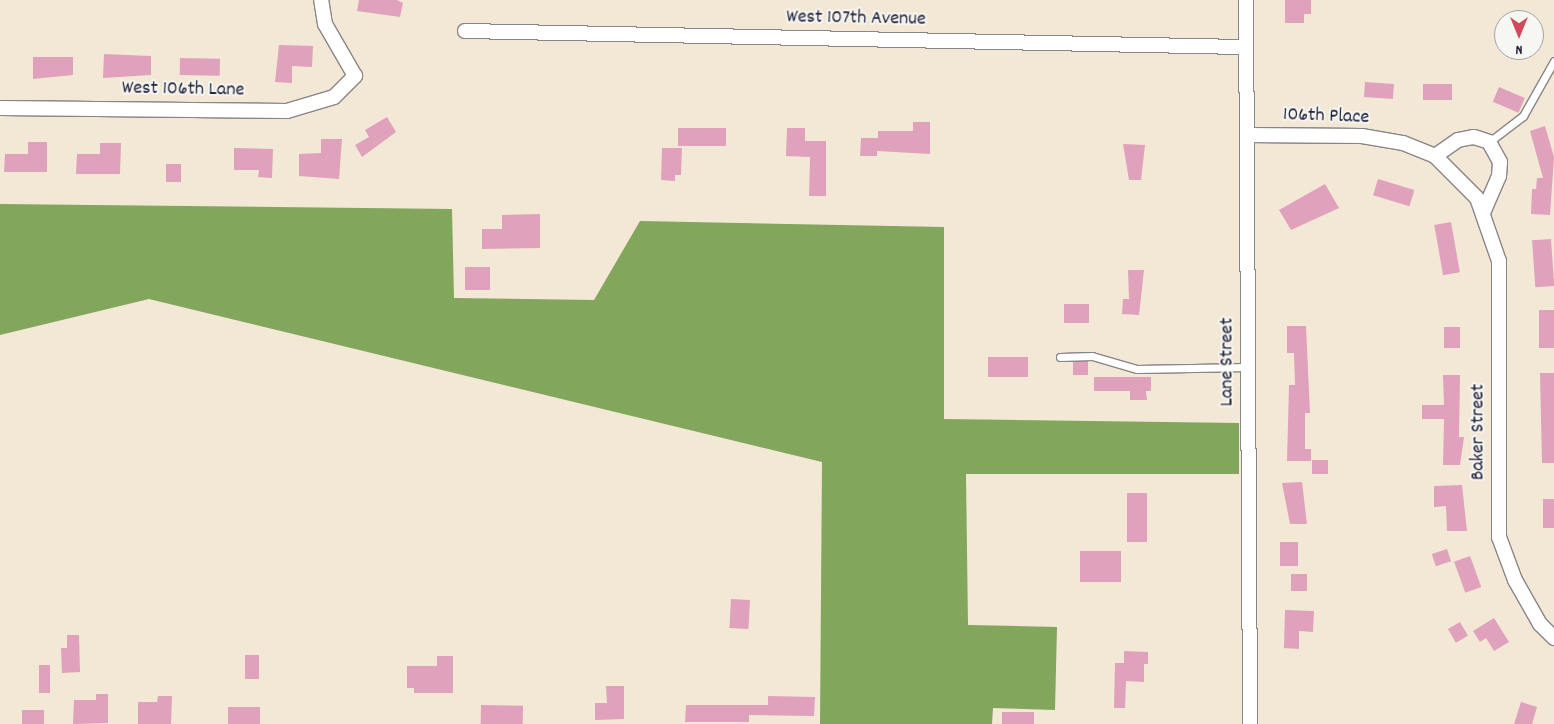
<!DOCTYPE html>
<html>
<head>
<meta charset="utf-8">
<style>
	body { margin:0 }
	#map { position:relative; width:1554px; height:724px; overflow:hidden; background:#f3e8d5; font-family:Dekko,sans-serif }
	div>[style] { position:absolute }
	.forest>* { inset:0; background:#81a65c }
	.building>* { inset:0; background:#e0a1bc; transform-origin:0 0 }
	.roads { filter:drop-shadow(1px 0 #8a8588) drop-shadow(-1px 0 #8a8588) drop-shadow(0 1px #8a8588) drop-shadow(0 -1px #8a8588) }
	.service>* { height:7px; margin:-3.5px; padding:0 3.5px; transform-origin:3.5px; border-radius:3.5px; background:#fff }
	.minor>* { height:14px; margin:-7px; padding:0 7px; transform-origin:7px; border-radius:7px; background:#fff }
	span { translate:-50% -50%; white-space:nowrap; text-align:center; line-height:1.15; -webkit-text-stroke:4px #f6f6f2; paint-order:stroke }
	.street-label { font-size:20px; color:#22223b }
	.north { position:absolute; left:1494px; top:10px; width:50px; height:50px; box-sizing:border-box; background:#f6f6f2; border:1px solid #a1a1a9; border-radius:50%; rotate:180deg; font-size:14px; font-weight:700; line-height:20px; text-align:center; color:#22223b }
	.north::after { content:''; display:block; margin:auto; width:18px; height:22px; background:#d1495b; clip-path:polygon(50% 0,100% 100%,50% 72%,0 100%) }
</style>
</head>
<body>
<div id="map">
	<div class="forest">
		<div style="clip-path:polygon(0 204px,452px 209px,454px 298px,594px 300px,640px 221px,944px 227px,944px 419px,1239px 423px,1239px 474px,966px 474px,968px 625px,1057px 627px,1055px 710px,993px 708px,992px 724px,820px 724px,822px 462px,149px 299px,0 335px)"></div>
	</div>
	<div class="building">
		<div style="clip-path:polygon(359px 0,397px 0,403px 3px,400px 17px,357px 11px)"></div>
		<div style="clip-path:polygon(1285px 0,1311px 0,1311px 14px,1304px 14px,1304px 23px,1285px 23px)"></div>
		<div style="clip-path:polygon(279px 45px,313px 46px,312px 67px,292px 66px,292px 83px,275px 82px)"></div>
		<div style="clip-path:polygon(104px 54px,151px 56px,151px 75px,103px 78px)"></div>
		<div style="clip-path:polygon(33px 57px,73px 57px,73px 75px,33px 79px)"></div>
		<div style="left:180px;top:58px;width:40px;height:17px;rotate:1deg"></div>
		<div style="left:1365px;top:82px;width:29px;height:15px;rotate:4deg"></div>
		<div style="left:1452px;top:84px;width:16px;height:29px;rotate:90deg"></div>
		<div style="left:1499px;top:87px;width:28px;height:16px;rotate:23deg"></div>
		<div style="clip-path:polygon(387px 117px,396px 132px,362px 157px,355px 145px,369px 137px,365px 130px)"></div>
		<div style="clip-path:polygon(913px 122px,930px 122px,930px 154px,877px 151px,877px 156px,860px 156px,861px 138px,878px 138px,878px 131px,913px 131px)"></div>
		<div style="clip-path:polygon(1545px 126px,1554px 157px,1550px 215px,1531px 214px,1532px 189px,1536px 189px,1537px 178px,1543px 178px,1530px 131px)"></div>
		<div style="left:678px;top:128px;width:48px;height:18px"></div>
		<div style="clip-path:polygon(787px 128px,805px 128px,805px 141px,826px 141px,826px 196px,809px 196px,810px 157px,786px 156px)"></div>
		<div style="clip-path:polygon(321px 139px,342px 139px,339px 179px,299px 176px,299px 154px,321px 153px)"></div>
		<div style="clip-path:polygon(28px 142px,47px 142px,47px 172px,4px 172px,5px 154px,28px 154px)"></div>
		<div style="clip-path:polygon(100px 143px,121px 143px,120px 174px,76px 174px,77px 154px,100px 154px)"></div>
		<div style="clip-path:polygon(1123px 144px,1145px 145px,1141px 180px,1129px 180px)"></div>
		<div style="clip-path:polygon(234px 148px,273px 149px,272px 178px,258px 177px,259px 170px,234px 170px)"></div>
		<div style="clip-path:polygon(662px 148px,682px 148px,681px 175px,675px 175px,675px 181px,661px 180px)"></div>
		<div style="left:166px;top:164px;width:15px;height:18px"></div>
		<div style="left:1378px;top:179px;width:38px;height:17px;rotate:17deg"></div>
		<div style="clip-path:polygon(1325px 184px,1339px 208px,1291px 230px,1279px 210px)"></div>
		<div style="clip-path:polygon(540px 214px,540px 248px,482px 249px,482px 229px,502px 229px,502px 215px)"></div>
		<div style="left:1451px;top:222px;width:51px;height:17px;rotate:80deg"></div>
		<div style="left:1551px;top:239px;width:47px;height:19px;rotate:86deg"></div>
		<div style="left:465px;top:267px;width:25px;height:23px"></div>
		<div style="clip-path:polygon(1128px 270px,1144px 270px,1139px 315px,1122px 314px,1123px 299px,1129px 299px)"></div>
		<div style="left:1064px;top:304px;width:25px;height:19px"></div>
		<div style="left:1539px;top:310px;width:15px;height:38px"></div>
		<div style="clip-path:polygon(1287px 326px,1306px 326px,1310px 413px,1305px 413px,1305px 449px,1311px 449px,1311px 461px,1287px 461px,1289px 385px,1295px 385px,1294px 353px,1287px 353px)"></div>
		<div style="left:1444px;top:327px;width:16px;height:21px"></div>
		<div style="left:988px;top:357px;width:40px;height:20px"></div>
		<div style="left:1088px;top:361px;width:14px;height:15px;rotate:90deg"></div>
		<div style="clip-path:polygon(1540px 373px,1554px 373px,1554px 463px,1542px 463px)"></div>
		<div style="clip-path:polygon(1443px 375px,1460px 375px,1459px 437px,1464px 437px,1460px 465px,1443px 465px,1444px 419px,1422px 419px,1422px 405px,1444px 405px)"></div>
		<div style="clip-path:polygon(1094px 377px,1151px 377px,1151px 391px,1146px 391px,1147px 400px,1130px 400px,1130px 391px,1094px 391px)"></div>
		<div style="left:1312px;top:460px;width:16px;height:14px"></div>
		<div style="clip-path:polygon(1302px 482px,1307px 524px,1290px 524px,1282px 483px)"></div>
		<div style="clip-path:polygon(1462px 485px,1467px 531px,1447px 531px,1446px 506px,1434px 507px,1434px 486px)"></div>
		<div style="left:1127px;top:493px;width:20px;height:49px"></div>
		<div style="left:1543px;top:499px;width:11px;height:29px"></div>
		<div style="left:1280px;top:542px;width:18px;height:24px"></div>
		<div style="left:1447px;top:549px;width:13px;height:16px;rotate:72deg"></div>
		<div style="left:1080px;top:551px;width:41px;height:31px"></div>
		<div style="left:1470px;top:556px;width:33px;height:17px;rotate:70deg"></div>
		<div style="left:1291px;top:574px;width:16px;height:17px"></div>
		<div style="left:731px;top:599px;width:19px;height:29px;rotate:3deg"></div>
		<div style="clip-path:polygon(1285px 610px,1314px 611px,1313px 632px,1299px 631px,1299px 649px,1284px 648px)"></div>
		<div style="clip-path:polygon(1494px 618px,1509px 642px,1494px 651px,1486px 638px,1480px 642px,1473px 631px)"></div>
		<div style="left:1460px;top:622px;width:16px;height:14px;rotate:60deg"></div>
		<div style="clip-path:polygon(67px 635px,79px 635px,80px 672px,62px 673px,61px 648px,67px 648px)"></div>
		<div style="clip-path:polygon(1124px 651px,1148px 652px,1148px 664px,1144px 664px,1144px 682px,1126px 681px,1125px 708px,1114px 708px,1115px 663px,1124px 663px)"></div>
		<div style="left:245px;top:655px;width:14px;height:24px"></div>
		<div style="clip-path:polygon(437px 656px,453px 656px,453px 693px,414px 693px,414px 688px,407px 688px,407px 666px,437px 666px)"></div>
		<div style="left:39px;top:665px;width:11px;height:28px"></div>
		<div style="clip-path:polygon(606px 686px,624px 686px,624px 719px,595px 720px,595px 703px,607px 703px)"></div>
		<div style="clip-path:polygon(96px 694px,108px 694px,108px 723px,73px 724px,74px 700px,96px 700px)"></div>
		<div style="clip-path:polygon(158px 696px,172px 696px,171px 724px,138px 724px,138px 702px,157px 702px)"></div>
		<div style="clip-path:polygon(768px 696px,815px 697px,814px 716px,749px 715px,749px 722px,685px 722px,686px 705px,768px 705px)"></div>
		<div style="clip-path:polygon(1521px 702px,1537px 707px,1532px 724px,1514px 724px)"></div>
		<div style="left:481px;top:705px;width:42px;height:19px;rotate:1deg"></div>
		<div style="left:228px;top:707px;width:32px;height:17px"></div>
		<div style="left:22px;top:710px;width:22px;height:14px"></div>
		<div style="left:1002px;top:712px;width:32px;height:12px"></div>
	</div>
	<div class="roads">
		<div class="service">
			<div style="left:1489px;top:142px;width:43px;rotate:-37.4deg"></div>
			<div style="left:1523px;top:116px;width:63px;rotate:-60.6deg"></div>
			<div style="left:1060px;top:357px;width:32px;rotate:-2deg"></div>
			<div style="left:1092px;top:356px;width:47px;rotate:16.1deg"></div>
			<div style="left:1137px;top:369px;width:111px;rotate:-1deg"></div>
		</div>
		<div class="minor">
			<div style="left:1246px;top:0;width:724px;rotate:89.68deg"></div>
			<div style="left:465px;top:31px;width:780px;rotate:1.18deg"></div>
			<div style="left:0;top:108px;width:287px;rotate:0.6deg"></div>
			<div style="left:287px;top:111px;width:49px;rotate:-16.6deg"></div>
			<div style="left:334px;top:97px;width:30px;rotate:-45deg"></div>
			<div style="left:355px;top:76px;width:60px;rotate:-120deg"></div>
			<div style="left:325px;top:24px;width:24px;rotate:-99deg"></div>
			<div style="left:1247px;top:135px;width:115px;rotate:0.5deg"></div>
			<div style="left:1362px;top:136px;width:42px;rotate:9.7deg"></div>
			<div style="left:1403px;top:143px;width:35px;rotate:22deg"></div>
			<div style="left:1435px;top:156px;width:59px;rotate:45deg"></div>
			<div style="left:1477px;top:198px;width:67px;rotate:70.8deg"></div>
			<div style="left:1499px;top:261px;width:276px;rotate:90deg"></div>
			<div style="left:1499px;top:537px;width:46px;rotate:69.6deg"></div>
			<div style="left:1515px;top:580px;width:51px;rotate:60.4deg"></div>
			<div style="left:1540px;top:624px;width:20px;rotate:45deg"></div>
			<div style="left:1435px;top:156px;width:28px;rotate:-35deg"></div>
			<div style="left:1458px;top:140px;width:16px;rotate:-11deg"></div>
			<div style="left:1474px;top:137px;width:16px;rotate:18deg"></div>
			<div style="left:1489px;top:142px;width:23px;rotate:61deg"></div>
			<div style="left:1500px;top:162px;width:14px;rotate:94deg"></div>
			<div style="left:1499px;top:176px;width:40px;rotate:113.4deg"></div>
		</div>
	</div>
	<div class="street-label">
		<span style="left:856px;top:19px;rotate:1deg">West 107th Avenue</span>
		<span style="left:183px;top:90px;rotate:1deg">West 106th Lane</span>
		<span style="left:1326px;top:117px;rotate:2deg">106th Place</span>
		<span style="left:1228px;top:362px;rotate:-90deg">Lane Street</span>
		<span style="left:1479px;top:432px;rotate:-90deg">Baker Street</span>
	</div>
	<div class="north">N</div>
</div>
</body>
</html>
